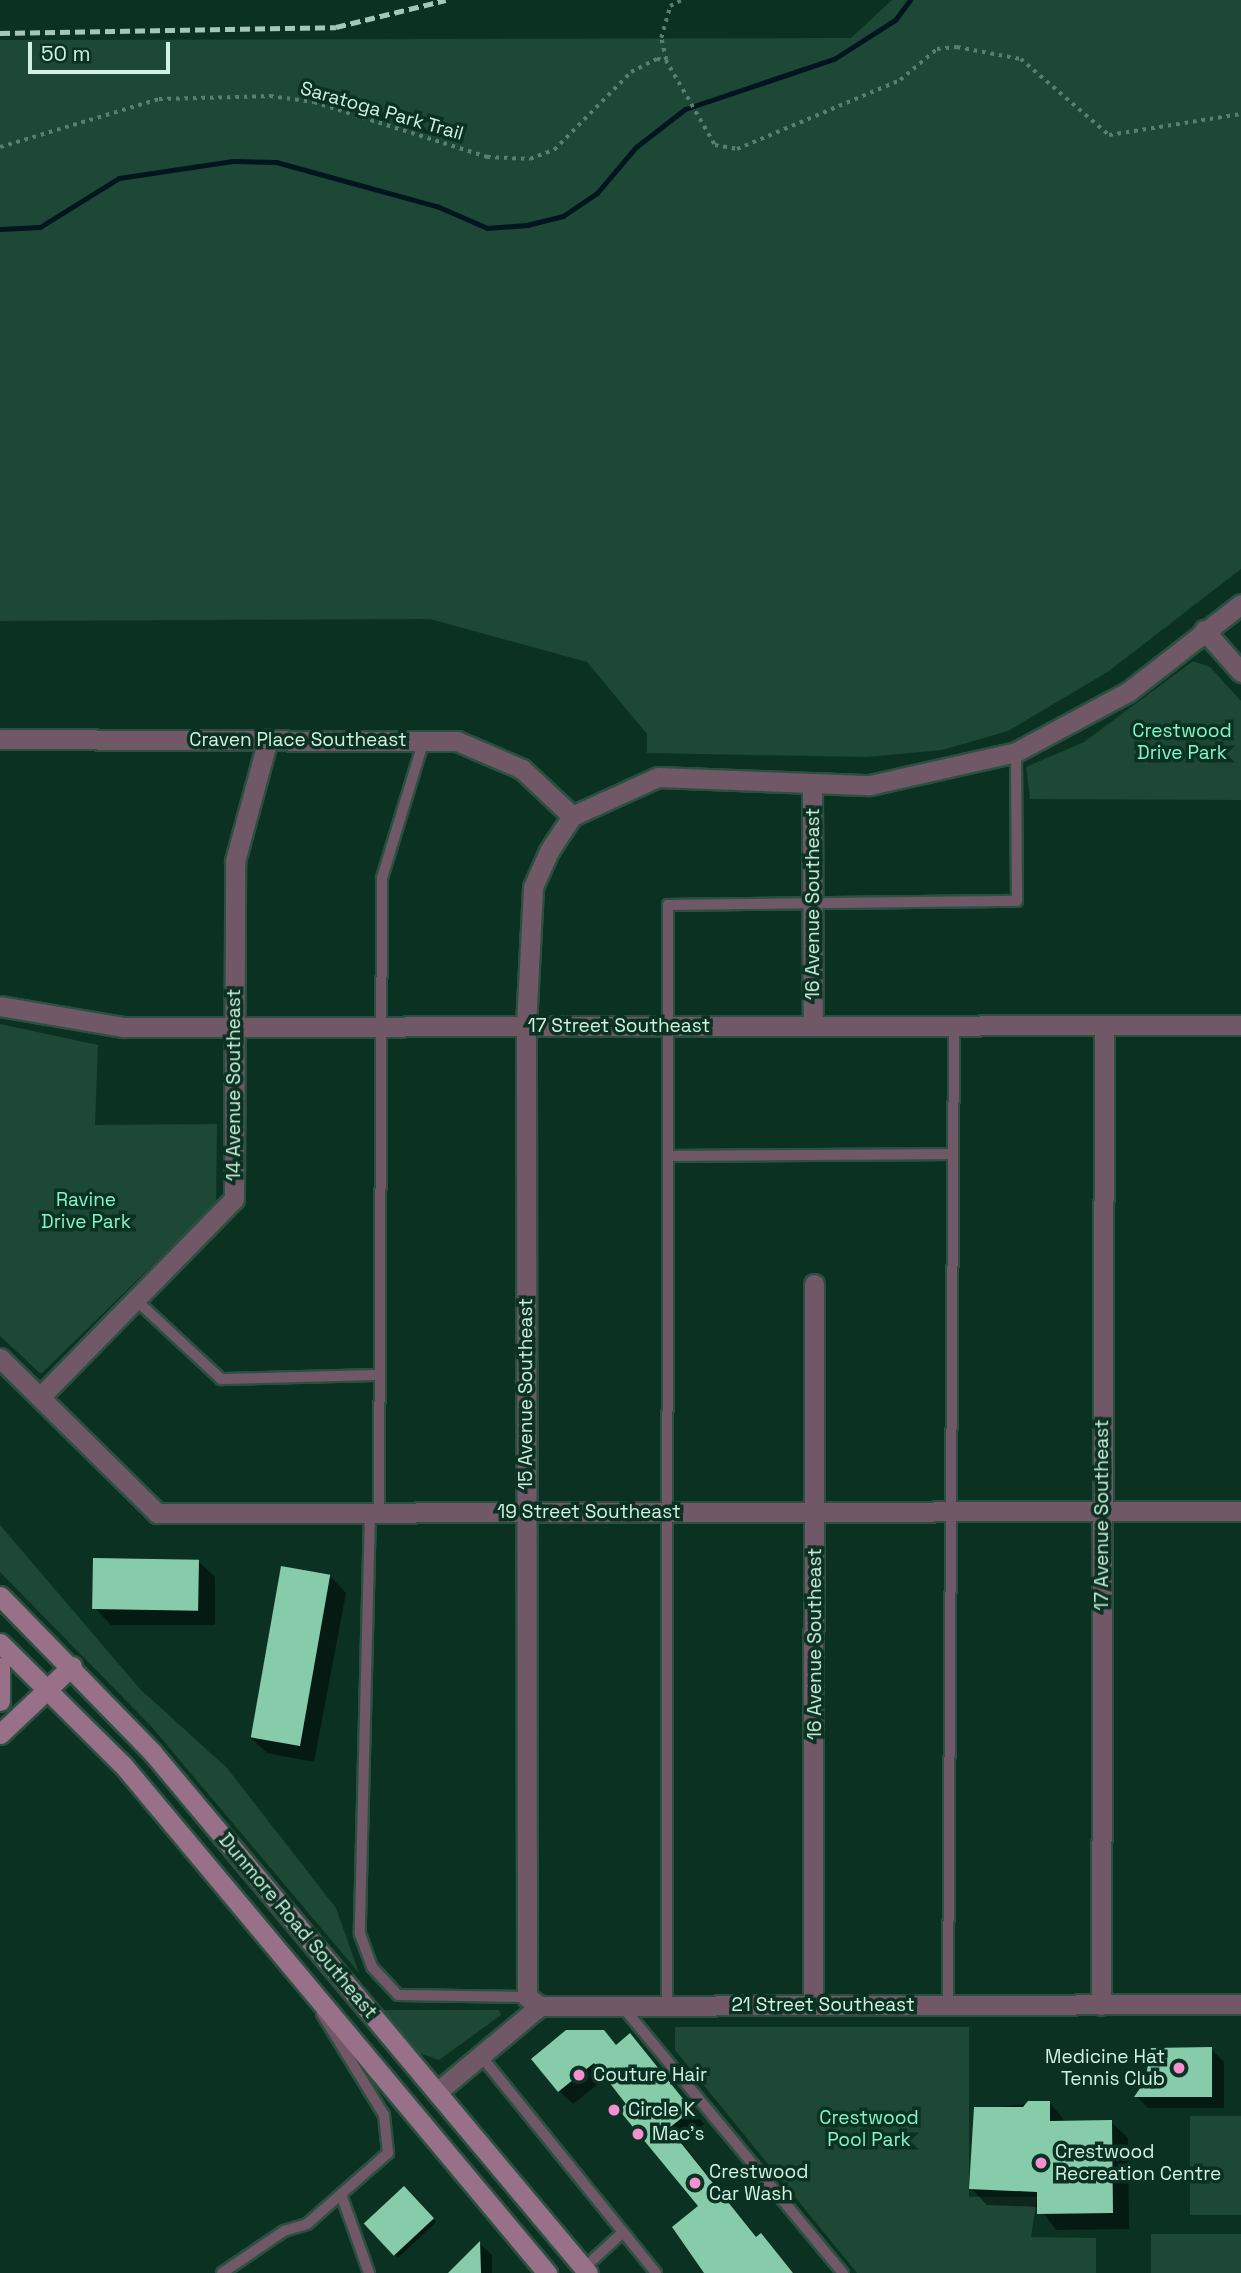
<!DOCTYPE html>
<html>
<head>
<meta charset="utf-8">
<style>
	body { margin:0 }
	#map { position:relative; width:1241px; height:2273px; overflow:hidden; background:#0b3122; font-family:"Space Grotesk",sans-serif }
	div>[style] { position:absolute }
	.green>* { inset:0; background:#1d4835; transform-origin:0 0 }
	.shadow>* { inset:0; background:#0007; transform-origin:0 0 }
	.stream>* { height:5px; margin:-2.5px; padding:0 2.5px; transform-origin:2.5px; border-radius:2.5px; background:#00151d }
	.building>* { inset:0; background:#86ccaa; transform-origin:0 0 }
	.path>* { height:3.5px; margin-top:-1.75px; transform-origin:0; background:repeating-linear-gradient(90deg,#5b7f6f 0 3.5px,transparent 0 8.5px) }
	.roads { filter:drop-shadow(2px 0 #2b5041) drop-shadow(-2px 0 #2b5041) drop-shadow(0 2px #2b5041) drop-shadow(0 -2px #2b5041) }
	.service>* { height:10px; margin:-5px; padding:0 5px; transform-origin:5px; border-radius:5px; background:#705866 }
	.minor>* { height:19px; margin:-9.5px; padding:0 9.5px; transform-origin:9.5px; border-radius:9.5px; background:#705866 }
	.secondary>* { height:19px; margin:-9.5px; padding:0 9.5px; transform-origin:9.5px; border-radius:9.5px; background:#987188 }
	.rail>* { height:5px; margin-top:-2.5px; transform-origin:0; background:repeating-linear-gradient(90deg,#a4c7b7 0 10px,transparent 0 15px) }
	.dots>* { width:19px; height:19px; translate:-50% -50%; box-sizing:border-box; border:4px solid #0b3122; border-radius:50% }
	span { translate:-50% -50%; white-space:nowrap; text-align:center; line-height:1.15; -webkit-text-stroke:7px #0b3122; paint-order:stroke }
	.street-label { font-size:19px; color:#d0f2e1 }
	.park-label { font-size:19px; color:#85f6c3 }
	.poi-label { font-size:19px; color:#d0f2e1 }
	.right { translate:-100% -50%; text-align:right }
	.left { translate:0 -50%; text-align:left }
	.scale { position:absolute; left:28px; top:42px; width:142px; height:32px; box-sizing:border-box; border:4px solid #d0f2e1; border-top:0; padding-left:9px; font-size:21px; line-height:24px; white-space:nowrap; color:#d0f2e1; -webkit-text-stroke:5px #0b3122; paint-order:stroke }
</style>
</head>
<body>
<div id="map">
	<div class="green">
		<div style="clip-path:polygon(892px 0,1241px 0,1241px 569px,1109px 671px,1008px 731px,942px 750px,867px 757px,647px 753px,647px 734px,587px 662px,430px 619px,0 621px,0 40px,851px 38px)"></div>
		<div style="clip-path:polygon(1193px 661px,1210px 667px,1241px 701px,1241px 800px,1030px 799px,1026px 767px,1084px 742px)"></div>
		<div style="clip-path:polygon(0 1024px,98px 1045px,95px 1125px,217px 1124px,216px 1203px,41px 1374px,0 1336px)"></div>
		<div style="clip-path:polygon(0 1525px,140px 1689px,227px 1768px,336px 1908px,359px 1973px,151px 1726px,0 1572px)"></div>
		<div style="clip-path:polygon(382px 2010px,499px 2010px,501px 2015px,439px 2060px,419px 2053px)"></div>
		<div style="clip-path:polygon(675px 2027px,969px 2027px,969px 2197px,1037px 2197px,1031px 2237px,1096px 2238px,1096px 2273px,857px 2273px,675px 2050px)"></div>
		<div style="left:1190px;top:2116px;width:51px;height:99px"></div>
		<div style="left:1151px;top:2234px;width:90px;height:39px"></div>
	</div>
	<div class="shadow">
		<div style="clip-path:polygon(198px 1561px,215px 1577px,215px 1625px,111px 1625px,95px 1608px)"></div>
		<div style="clip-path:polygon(330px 1576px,346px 1593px,314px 1762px,267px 1753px,250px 1737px)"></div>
		<div style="clip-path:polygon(603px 2032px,617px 2046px,630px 2036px,704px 2124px,682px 2143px,757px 2238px,794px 2273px,707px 2273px,674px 2228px,700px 2206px,607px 2077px,573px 2104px,559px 2091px)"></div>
		<div style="clip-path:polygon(1211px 2049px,1224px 2062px,1224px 2108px,1148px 2108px,1136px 2096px)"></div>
		<div style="clip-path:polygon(1049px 2102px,1066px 2122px,1111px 2122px,1128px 2138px,1129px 2229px,1056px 2230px,1039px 2207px,987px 2205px,971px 2188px,976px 2109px)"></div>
		<div style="left:404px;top:2188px;width:47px;height:52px;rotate:47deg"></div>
		<div style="clip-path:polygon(480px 2244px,492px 2255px,492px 2273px,450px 2273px)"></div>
	</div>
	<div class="stream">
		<div style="left:0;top:229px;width:40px;rotate:-2.9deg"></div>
		<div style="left:40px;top:227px;width:93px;rotate:-31.8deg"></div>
		<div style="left:119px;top:178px;width:115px;rotate:-8.5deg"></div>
		<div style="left:233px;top:161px;width:43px;rotate:1.3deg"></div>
		<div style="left:276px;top:162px;width:169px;rotate:15.4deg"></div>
		<div style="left:439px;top:207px;width:52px;rotate:23.6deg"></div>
		<div style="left:487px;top:228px;width:40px;rotate:-4.3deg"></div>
		<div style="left:527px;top:225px;width:37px;rotate:-14deg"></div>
		<div style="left:563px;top:216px;width:41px;rotate:-34.1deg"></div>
		<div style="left:597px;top:193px;width:60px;rotate:-49.7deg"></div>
		<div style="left:636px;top:147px;width:62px;rotate:-37.8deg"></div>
		<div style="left:685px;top:109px;width:157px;rotate:-18.6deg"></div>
		<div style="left:834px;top:59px;width:72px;rotate:-32.6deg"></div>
		<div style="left:895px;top:20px;width:25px;rotate:-53deg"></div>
	</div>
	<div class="building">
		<div style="left:93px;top:1558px;width:106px;height:51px;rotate:1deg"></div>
		<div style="left:281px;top:1566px;width:50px;height:174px;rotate:10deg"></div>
		<div style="clip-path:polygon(566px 2030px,604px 2030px,616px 2045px,630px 2033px,692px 2110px,669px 2128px,756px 2237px,761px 2233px,793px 2273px,704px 2273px,672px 2227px,698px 2206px,619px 2110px,626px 2104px,594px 2063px,558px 2092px,531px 2059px)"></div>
		<div style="clip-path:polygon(1212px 2047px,1212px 2097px,1134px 2097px,1145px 2081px,1151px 2048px)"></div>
		<div style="clip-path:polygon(1028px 2101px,1050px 2101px,1050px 2121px,1112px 2120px,1113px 2213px,1037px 2214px,1037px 2192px,969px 2189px,974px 2107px,1023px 2107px)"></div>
		<div style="left:404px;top:2186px;width:44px;height:55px;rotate:47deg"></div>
		<div style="clip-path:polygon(480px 2241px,481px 2273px,448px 2273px)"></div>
	</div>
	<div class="path">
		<div style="left:666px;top:60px;width:23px;rotate:-103deg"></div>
		<div style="left:661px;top:38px;width:33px;rotate:-74deg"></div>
		<div style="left:670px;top:6px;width:13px;rotate:-27deg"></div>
		<div style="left:0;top:147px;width:166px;rotate:-16.8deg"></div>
		<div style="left:159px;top:99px;width:111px;rotate:-1.5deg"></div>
		<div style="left:270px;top:96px;width:44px;rotate:7.8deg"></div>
		<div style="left:314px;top:102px;width:182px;rotate:17.6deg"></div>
		<div style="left:487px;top:157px;width:43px;rotate:2.7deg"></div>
		<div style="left:530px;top:159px;width:26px;rotate:-21deg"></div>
		<div style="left:554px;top:150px;width:110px;rotate:-45.4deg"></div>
		<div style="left:631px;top:72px;width:29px;rotate:-27deg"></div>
		<div style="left:657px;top:59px;width:9px;rotate:6deg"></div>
		<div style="left:666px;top:60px;width:98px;rotate:60deg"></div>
		<div style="left:715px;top:145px;width:22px;rotate:10deg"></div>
		<div style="left:737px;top:149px;width:177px;rotate:-22.9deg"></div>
		<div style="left:900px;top:80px;width:48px;rotate:-40deg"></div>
		<div style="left:937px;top:49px;width:20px;rotate:-6deg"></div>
		<div style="left:957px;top:47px;width:65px;rotate:10.6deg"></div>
		<div style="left:1021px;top:59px;width:116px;rotate:40.8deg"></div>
		<div style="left:1109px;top:135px;width:134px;rotate:-9deg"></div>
	</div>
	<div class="roads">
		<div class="service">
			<div style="left:670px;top:1156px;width:281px;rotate:-0.4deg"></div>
			<div style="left:136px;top:1300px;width:116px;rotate:42.9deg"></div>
			<div style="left:221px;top:1379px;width:158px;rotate:-1.5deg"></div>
			<div style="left:370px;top:1512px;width:422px;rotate:91.4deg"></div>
			<div style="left:360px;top:1934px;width:35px;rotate:70deg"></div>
			<div style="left:372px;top:1967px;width:38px;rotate:47deg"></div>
			<div style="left:398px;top:1995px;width:129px;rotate:0.9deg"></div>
			<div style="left:379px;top:1512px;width:634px;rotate:-89.73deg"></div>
			<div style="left:382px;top:878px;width:144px;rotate:-73.1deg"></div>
			<div style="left:948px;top:2005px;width:980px;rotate:-89.65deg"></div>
			<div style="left:622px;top:2006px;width:347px;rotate:50.4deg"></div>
			<div style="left:667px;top:2006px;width:1101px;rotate:-89.95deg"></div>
			<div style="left:668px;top:905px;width:349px;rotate:-0.7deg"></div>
			<div style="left:1017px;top:901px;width:149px;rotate:-90.4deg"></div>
			<div style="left:481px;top:2056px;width:279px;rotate:51.1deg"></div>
			<div style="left:342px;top:2197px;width:81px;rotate:70.4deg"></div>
			<div style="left:584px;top:2268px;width:53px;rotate:-42.7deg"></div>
			<div style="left:222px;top:2273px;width:75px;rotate:-34.1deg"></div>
			<div style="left:284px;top:2231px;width:24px;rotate:-17deg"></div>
			<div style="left:307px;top:2224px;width:108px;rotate:-41.2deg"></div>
			<div style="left:388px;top:2153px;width:38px;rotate:-96deg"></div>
			<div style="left:384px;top:2115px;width:119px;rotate:-121.5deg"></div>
		</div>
		<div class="minor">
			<div style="left:1204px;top:630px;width:56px;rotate:48.6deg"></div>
			<div style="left:0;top:739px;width:457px;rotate:0.3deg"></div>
			<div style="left:457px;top:741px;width:71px;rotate:23.3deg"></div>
			<div style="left:522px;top:769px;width:69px;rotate:43.2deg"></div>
			<div style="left:812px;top:783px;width:243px;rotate:89.8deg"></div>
			<div style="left:0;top:1006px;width:125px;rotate:9.7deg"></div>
			<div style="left:123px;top:1027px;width:1118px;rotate:-0.1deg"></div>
			<div style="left:0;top:1358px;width:221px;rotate:44.6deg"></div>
			<div style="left:157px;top:1513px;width:1084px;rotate:-0.11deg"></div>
			<div style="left:40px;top:1397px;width:277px;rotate:-45.6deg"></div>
			<div style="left:234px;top:1199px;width:338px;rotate:-89.8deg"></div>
			<div style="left:235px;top:861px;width:126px;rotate:-74.9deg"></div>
			<div style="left:813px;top:2005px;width:721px;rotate:-89.92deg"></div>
			<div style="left:1101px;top:2005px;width:980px;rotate:-89.82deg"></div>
			<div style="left:540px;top:2006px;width:16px;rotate:-145deg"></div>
			<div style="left:527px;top:1997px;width:971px;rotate:-90.06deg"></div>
			<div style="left:526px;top:1026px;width:139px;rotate:-87.1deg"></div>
			<div style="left:533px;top:887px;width:39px;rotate:-66deg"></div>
			<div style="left:549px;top:851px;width:42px;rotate:-56.7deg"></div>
			<div style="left:572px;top:816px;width:94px;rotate:-24.4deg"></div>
			<div style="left:658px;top:777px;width:212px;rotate:2.2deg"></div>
			<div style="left:870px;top:785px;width:150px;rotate:-12.7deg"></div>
			<div style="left:1016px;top:752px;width:127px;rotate:-28.2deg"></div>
			<div style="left:1128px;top:692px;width:143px;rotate:-37.9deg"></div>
			<div style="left:437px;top:2092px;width:134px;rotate:-39.9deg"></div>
			<div style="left:540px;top:2006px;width:701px;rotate:-0.16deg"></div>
		</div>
		<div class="secondary">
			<div style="left:0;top:1596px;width:218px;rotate:45.7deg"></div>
			<div style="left:152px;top:1752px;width:679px;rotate:50.08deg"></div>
			<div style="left:0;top:1643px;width:173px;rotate:44.8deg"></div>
			<div style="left:123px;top:1765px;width:662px;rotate:50.15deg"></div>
			<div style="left:0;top:1667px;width:34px;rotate:90deg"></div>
			<div style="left:0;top:1734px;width:99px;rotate:-43.4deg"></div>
		</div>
	</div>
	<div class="rail">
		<div style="left:0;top:33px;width:336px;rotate:-1deg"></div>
		<div style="left:336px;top:27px;width:113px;rotate:-13.8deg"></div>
	</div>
	<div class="dots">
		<div style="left:1179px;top:2068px;background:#f690d0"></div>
		<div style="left:579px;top:2075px;background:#f690d0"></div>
		<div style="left:614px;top:2110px;background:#f690d0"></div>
		<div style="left:638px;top:2134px;background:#f690d0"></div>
		<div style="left:1041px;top:2163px;background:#f690d0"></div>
		<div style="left:695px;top:2183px;background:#f690d0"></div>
	</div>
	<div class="street-label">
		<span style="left:382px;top:111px;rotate:16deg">Saratoga Park Trail</span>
		<span style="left:298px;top:740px">Craven Place Southeast</span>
		<span style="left:813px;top:904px;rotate:-90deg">16 Avenue Southeast</span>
		<span style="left:619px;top:1026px">17 Street Southeast</span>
		<span style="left:234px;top:1085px;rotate:-90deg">14 Avenue Southeast</span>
		<span style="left:526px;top:1394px;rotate:-90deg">15 Avenue Southeast</span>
		<span style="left:589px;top:1512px">19 Street Southeast</span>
		<span style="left:1102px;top:1515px;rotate:-90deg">17 Avenue Southeast</span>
		<span style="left:815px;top:1644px;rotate:-90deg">16 Avenue Southeast</span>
		<span style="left:298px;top:1926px;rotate:50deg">Dunmore Road Southeast</span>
		<span style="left:823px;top:2005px">21 Street Southeast</span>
	</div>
	<div class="park-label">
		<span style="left:1182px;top:742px">Crestwood<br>Drive Park</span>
		<span style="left:86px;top:1211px">Ravine<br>Drive Park</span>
		<span style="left:869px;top:2129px">Crestwood<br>Pool Park</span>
	</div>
	<div class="poi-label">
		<span class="right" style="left:1165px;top:2068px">Medicine Hat<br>Tennis Club</span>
		<span class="left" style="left:593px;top:2075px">Couture Hair</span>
		<span class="left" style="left:628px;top:2110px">Circle K</span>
		<span class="left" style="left:652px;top:2134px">Mac's</span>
		<span class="left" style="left:1055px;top:2163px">Crestwood<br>Recreation Centre</span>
		<span class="left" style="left:709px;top:2183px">Crestwood<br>Car Wash</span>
	</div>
	<div class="scale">50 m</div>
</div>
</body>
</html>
